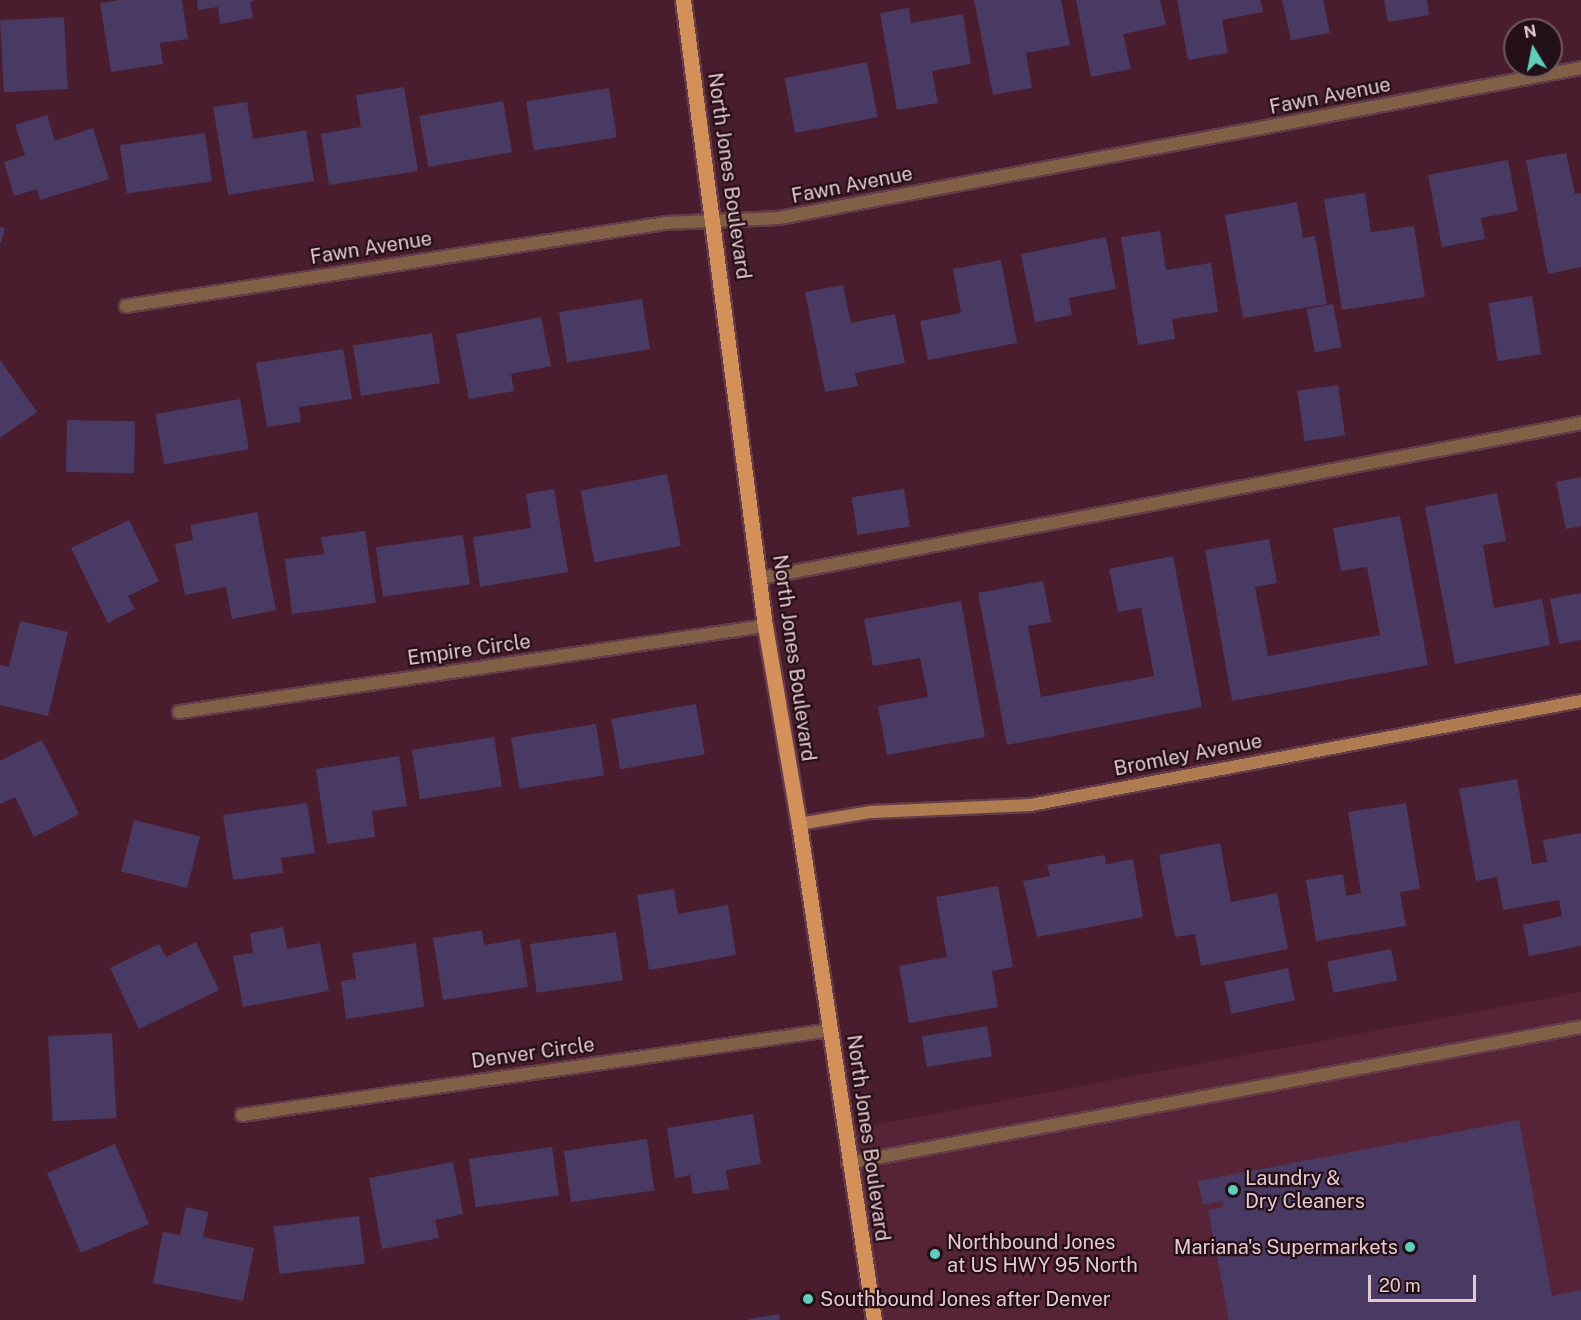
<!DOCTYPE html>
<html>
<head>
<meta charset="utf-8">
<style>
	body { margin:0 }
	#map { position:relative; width:1581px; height:1320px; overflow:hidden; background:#491d2d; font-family:"Public Sans",sans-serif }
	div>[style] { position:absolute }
	.built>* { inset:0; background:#572336 }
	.building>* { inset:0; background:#483a63; transform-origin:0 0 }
	.roads { filter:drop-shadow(2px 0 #653c4a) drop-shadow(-2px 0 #653c4a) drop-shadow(0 2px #653c4a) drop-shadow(0 -2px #653c4a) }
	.lane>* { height:12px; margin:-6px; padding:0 6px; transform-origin:6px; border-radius:6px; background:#816046 }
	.street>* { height:12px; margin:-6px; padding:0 6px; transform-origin:6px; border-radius:6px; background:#816046 }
	.secondary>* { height:12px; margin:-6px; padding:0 6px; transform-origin:6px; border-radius:6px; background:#af7b51 }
	.primary>* { height:15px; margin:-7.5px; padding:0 7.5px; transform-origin:7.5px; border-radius:7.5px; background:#d39058 }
	.dots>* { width:16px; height:16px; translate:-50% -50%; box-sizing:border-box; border:3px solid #230f16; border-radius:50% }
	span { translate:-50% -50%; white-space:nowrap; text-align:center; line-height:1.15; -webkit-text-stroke:4.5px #230f16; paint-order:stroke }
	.street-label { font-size:20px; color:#e6c8d0 }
	.poi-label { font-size:20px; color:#e6c8d0 }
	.left { translate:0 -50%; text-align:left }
	.right { translate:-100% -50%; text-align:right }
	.north { position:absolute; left:1503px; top:18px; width:60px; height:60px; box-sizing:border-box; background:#230f16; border:2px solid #715960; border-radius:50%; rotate:350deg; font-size:16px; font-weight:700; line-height:24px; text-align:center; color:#e6c8d0 }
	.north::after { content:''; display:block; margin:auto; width:21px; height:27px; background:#5dceb9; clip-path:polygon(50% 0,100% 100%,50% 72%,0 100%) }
	.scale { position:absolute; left:1368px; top:1275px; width:108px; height:27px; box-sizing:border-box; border:3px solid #e6c8d0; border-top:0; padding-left:8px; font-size:18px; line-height:21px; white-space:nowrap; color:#e6c8d0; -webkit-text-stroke:4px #230f16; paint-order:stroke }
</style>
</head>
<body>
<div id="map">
	<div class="built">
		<div style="clip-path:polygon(1581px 992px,1581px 1320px,874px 1320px,842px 1131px)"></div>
	</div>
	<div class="building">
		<div style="clip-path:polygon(119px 0,182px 0,188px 39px,160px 43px,163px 64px,111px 72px,100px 3px)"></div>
		<div style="clip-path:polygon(197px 0,254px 0,250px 2px,253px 18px,220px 24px,218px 7px,198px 10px)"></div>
		<div style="clip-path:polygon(974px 0,1061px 0,1070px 45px,1026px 53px,1032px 88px,993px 95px)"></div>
		<div style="clip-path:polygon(1076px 0,1160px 0,1166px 25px,1123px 34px,1131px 69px,1091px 77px)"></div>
		<div style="clip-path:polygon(1177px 0,1260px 0,1263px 12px,1222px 20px,1228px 53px,1188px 60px)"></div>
		<div style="clip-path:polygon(1282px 0,1323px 0,1330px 33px,1291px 40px)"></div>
		<div style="clip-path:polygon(1384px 0,1427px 0,1429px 15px,1388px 22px)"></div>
		<div style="clip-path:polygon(909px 8px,911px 23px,963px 14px,971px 64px,932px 71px,938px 103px,897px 110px,880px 13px)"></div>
		<div style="left:64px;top:17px;width:72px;height:64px;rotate:87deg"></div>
		<div style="left:867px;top:62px;width:56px;height:84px;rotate:79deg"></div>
		<div style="clip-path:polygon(404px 87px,418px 171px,329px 185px,321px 134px,361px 127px,356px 95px)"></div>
		<div style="left:609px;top:88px;width:50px;height:84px;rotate:81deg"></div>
		<div style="left:503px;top:101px;width:52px;height:85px;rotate:80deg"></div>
		<div style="clip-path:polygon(247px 102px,253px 139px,306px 130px,314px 181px,228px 195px,213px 107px)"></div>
		<div style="clip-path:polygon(47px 115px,55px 141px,93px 128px,109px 179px,40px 200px,37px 189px,14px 196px,4px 162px,25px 155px,15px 125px)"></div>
		<div style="left:205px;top:133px;width:49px;height:86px;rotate:82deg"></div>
		<div style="clip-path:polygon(1566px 153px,1575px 194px,1581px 193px,1581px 267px,1548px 274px,1526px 160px)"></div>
		<div style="clip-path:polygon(1508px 160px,1518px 211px,1481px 218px,1485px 239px,1442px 247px,1428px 175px)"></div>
		<div style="clip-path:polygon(1365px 193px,1371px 232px,1414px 226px,1425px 297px,1342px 310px,1324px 199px)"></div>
		<div style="clip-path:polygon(1297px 202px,1303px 238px,1315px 236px,1327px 304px,1243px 318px,1225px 215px)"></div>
		<div style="clip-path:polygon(0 227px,5px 228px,1px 243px,0 242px)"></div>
		<div style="clip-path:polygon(1160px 231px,1166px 270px,1211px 263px,1218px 312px,1172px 319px,1175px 339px,1138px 345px,1121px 237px)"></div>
		<div style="clip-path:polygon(1106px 237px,1116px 289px,1069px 298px,1072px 315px,1035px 322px,1021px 254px)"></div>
		<div style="clip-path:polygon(1001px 260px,1017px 343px,928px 360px,920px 321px,961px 313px,953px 269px)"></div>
		<div style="clip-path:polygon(843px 285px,851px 323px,895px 314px,905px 363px,855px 373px,858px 386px,825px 392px,805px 292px)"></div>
		<div style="left:1532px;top:296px;width:59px;height:44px;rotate:81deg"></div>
		<div style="left:642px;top:299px;width:51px;height:84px;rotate:81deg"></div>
		<div style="left:1333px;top:304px;width:44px;height:27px;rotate:79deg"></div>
		<div style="clip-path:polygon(541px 317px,551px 366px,511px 374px,514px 391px,469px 399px,456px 334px)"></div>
		<div style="left:432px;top:333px;width:51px;height:80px;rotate:81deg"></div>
		<div style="clip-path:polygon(343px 349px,352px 399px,299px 407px,301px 422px,267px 427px,256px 363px)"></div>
		<div style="clip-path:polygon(0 360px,37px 412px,0 438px)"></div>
		<div style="left:1338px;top:385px;width:51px;height:41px;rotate:82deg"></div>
		<div style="left:240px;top:399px;width:51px;height:86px;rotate:80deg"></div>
		<div style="left:67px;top:420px;width:68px;height:52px;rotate:1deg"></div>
		<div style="left:667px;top:474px;width:73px;height:88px;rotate:79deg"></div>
		<div style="clip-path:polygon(1581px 477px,1581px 526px,1566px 529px,1556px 482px)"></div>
		<div style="clip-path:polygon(554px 489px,568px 572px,480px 587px,473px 537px,531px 528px,526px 494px)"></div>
		<div style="left:904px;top:489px;width:38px;height:53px;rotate:81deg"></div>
		<div style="clip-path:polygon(1497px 493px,1506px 541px,1483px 545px,1494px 608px,1542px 599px,1550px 645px,1455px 664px,1425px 507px)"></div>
		<div style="clip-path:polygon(257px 512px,276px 610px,232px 619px,226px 587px,185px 595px,175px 544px,193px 540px,190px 525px)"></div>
		<div style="clip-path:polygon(1400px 516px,1428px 665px,1232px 701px,1205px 550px,1269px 539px,1277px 583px,1255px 587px,1268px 656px,1380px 635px,1367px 567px,1341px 571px,1333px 528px)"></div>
		<div style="clip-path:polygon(129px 520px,159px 581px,128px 596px,135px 609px,108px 623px,71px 548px)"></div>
		<div style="clip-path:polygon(365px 531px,376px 603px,292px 614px,285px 559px,324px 554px,321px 537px)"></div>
		<div style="left:463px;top:535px;width:50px;height:88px;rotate:82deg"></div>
		<div style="clip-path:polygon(1173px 556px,1202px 707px,1007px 745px,978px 593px,1043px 581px,1051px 622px,1028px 626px,1041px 697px,1154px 676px,1141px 608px,1118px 612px,1109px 569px)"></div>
		<div style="clip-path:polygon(1581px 593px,1581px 640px,1559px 644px,1550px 599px)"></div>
		<div style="clip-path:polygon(961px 601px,985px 737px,887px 755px,878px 706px,928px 697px,920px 658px,873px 666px,864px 619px)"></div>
		<div style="clip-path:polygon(20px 621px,68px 632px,48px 716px,0 705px,0 665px,9px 667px)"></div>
		<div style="left:696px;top:704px;width:51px;height:86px;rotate:80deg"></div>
		<div style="left:596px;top:724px;width:52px;height:86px;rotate:81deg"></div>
		<div style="left:494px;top:737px;width:50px;height:83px;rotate:81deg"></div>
		<div style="clip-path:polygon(42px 740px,79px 814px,34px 837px,15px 797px,0 804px,0 761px)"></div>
		<div style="clip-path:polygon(399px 756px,407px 806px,372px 811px,375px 837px,327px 844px,316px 769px)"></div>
		<div style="clip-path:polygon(1517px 779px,1532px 864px,1547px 862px,1543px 840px,1581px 833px,1581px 946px,1529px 956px,1523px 925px,1562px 916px,1559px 900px,1503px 910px,1497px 877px,1476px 881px,1459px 789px)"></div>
		<div style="clip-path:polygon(307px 803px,315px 853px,281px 858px,283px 873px,233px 880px,223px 815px)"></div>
		<div style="clip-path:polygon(1406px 803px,1420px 889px,1400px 892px,1406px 926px,1316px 941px,1306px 880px,1343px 874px,1346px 896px,1361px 893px,1348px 812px)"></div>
		<div style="left:134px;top:820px;width:68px;height:53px;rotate:14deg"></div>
		<div style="clip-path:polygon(1220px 843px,1231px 902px,1277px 893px,1288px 949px,1201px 966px,1195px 934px,1175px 937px,1159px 855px)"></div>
		<div style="clip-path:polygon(1105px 855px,1106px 864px,1133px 859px,1143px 917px,1037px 937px,1023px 881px,1050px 876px,1047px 865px)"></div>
		<div style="clip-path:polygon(998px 886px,1013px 967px,992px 971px,998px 1007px,909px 1023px,899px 966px,947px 957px,936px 897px)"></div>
		<div style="clip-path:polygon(674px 889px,678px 914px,728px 905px,736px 955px,649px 970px,637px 895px)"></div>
		<div style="clip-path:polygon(283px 927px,287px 949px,320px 943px,329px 991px,243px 1007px,233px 956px,253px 953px,250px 933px)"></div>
		<div style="clip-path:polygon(482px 930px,484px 945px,520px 939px,528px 987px,443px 1000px,433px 938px)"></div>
		<div style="left:616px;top:932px;width:49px;height:87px;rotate:82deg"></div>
		<div style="clip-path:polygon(196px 942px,219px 990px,139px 1029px,110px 968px,159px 944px,166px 957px)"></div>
		<div style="clip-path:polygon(416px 943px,424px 1007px,346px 1019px,341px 981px,356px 979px,352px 953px)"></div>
		<div style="left:1391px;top:949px;width:32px;height:65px;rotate:79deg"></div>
		<div style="left:1288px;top:968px;width:33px;height:65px;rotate:78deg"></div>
		<div style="left:987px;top:1026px;width:31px;height:66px;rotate:81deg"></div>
		<div style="left:112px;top:1033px;width:85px;height:64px;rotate:87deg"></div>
		<div style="clip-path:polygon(753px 1114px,761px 1164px,726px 1170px,729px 1189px,693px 1194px,690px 1175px,675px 1178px,667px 1128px)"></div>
		<div style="clip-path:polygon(1519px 1120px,1552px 1296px,1581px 1290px,1581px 1320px,1229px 1320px,1208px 1210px,1223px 1207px,1222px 1201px,1203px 1205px,1198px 1181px)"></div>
		<div style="left:647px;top:1139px;width:52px;height:84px;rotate:82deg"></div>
		<div style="left:115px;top:1144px;width:87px;height:74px;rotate:67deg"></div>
		<div style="left:552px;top:1147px;width:49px;height:84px;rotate:82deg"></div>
		<div style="clip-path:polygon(453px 1162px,463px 1214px,435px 1220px,439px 1238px,382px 1249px,369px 1178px)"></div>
		<div style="clip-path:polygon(186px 1207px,208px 1212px,203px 1237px,254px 1248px,243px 1301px,153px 1283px,163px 1232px,180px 1235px)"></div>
		<div style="left:359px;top:1216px;width:48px;height:86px;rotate:83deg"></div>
		<div style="clip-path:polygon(779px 1314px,780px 1320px,749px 1320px,749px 1319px)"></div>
	</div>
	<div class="roads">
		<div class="lane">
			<div style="left:761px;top:578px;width:835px;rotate:-10.7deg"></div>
			<div style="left:848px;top:1163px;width:746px;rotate:-10.51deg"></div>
		</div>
		<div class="street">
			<div style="left:126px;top:306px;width:546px;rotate:-8.74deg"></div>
			<div style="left:666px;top:223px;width:113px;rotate:-2.5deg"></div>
			<div style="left:779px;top:218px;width:816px;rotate:-10.59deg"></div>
			<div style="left:179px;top:712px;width:592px;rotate:-8.35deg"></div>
			<div style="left:242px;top:1115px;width:595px;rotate:-8.21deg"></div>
		</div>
		<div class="secondary">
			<div style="left:799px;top:824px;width:73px;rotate:-9.5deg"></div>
			<div style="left:871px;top:812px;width:160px;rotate:-2.5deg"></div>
			<div style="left:1031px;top:805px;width:560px;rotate:-10.71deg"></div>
		</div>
		<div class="primary">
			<div style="left:683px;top:0;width:631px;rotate:82.54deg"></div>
			<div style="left:765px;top:626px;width:201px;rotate:80.3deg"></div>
			<div style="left:799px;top:824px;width:502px;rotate:81.4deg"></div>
		</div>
	</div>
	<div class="dots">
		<div style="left:1233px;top:1190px;background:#5dceb9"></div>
		<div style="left:1410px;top:1247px;background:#5dceb9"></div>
		<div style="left:935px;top:1254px;background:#5dceb9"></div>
		<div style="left:808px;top:1299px;background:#5dceb9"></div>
	</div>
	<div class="street-label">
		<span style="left:1330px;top:96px;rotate:-11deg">Fawn Avenue</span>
		<span style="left:729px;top:176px;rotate:82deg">North Jones Boulevard</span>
		<span style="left:852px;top:185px;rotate:-11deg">Fawn Avenue</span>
		<span style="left:371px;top:248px;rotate:-9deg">Fawn Avenue</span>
		<span style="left:469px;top:650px;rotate:-8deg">Empire Circle</span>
		<span style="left:794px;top:658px;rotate:82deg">North Jones Boulevard</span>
		<span style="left:1188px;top:755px;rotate:-11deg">Bromley Avenue</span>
		<span style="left:533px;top:1053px;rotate:-8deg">Denver Circle</span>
		<span style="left:868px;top:1138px;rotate:82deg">North Jones Boulevard</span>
	</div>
	<div class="poi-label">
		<span class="left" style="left:1245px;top:1190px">Laundry &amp;<br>Dry Cleaners</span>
		<span class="left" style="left:947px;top:1254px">Northbound Jones<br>at US HWY 95 North</span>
		<span class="right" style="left:1398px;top:1247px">Mariana's Supermarkets</span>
		<span class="left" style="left:820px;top:1299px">Southbound Jones after Denver</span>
	</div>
	<div class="north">N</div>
	<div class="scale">20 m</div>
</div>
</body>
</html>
